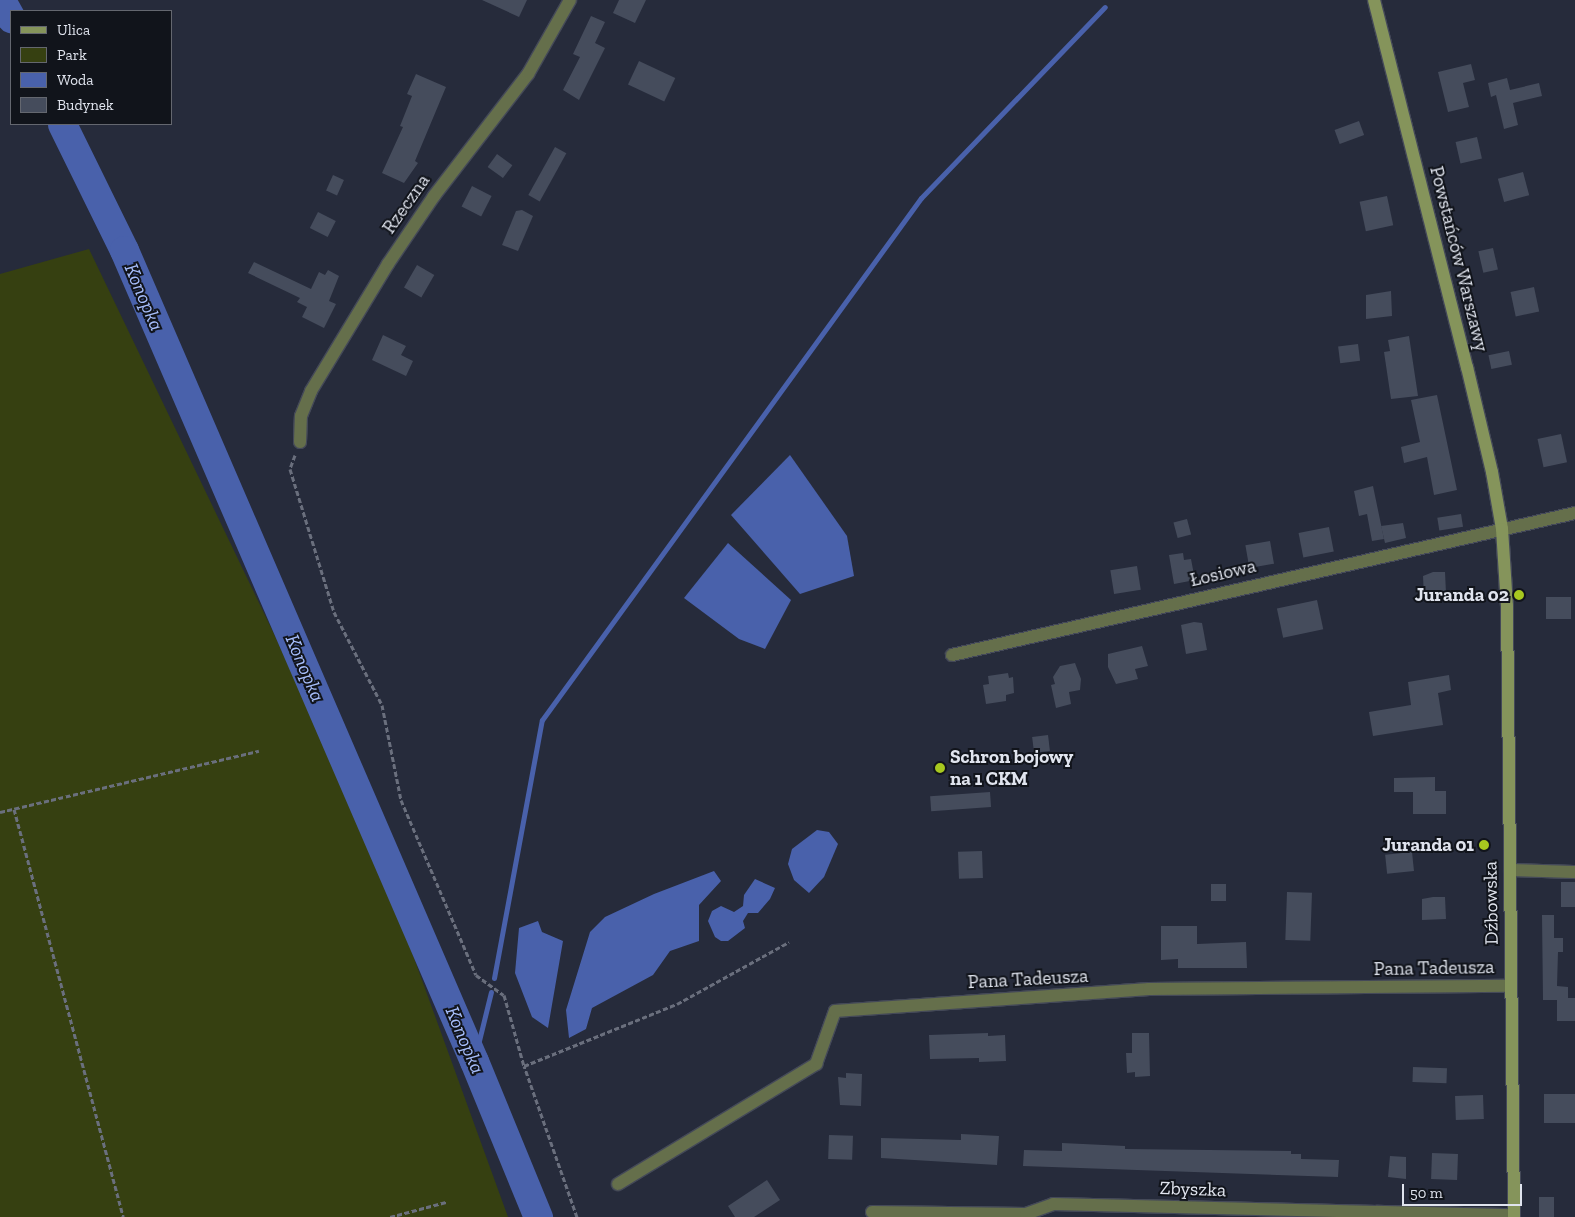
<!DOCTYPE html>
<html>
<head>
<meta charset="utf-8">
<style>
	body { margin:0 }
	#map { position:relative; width:1575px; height:1217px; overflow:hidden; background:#262b3b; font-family:"Zilla Slab",serif }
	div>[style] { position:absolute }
	.green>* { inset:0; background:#364011 }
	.water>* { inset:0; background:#4961ab }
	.stream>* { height:5px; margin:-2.5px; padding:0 2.5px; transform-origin:2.5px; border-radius:2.5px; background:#4961ab }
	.river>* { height:29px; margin:-14.5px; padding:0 14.5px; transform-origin:14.5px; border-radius:14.5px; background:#4961ab }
	.building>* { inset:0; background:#454c5c; transform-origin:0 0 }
	.path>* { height:3px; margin-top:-1.5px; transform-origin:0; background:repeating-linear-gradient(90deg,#6a6f7d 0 5px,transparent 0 7.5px) }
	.roads { filter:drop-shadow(1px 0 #444958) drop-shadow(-1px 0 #444958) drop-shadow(0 1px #444958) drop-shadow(0 -1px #444958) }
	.minor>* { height:12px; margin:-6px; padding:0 6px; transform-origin:6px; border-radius:6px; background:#656f4b }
	.secondary>* { height:12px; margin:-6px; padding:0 6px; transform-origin:6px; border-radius:6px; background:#85945b }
	.dots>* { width:14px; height:14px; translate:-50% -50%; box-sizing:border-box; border:2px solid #11141b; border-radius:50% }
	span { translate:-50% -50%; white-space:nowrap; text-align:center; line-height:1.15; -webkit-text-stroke:4px #11141b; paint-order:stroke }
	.street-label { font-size:19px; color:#e0e4ee }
	.poi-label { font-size:19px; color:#e0e4ee; font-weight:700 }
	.right { translate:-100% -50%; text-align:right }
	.left { translate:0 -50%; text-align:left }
	.water-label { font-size:20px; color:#a7befb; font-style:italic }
	.legend { position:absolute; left:10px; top:10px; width:162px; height:115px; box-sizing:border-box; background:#11141b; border:1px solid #64676f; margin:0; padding:6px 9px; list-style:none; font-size:15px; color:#e0e4ee }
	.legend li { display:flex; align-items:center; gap:10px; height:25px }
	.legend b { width:25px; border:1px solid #64676f }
	.scale { position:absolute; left:1402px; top:1184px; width:120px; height:22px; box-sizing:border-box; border:2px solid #e0e4ee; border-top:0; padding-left:6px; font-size:15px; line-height:18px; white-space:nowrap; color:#e0e4ee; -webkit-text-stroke:4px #11141b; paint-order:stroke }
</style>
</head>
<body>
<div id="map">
	<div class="green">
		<div style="clip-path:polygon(89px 249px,274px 634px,382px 870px,508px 1217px,0 1217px,0 274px)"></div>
	</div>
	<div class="water">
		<div style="clip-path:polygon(790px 455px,847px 536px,854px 576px,800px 594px,731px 515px)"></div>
		<div style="clip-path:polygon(728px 543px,791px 600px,765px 649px,739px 639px,684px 598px)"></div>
		<div style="clip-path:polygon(817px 830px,829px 832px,838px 844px,824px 877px,809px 893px,794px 880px,788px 864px,792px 849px)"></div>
		<div style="clip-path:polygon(714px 871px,721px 881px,699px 905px,699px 941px,670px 951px,653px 975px,592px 1008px,586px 1029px,569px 1038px,566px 1010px,590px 932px,605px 917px,654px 894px)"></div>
		<div style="clip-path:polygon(755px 879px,775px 888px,770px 899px,758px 913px,748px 913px,743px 921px,745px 928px,728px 941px,721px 941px,715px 937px,708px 921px,712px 911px,721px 906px,734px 912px,743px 906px,744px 895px)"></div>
		<div style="clip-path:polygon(538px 921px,542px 932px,563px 941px,548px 1028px,532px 1017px,515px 973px,519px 928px)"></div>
	</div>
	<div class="stream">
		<div style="left:494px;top:978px;width:262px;rotate:-79.5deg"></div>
		<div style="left:542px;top:720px;width:645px;rotate:-54.02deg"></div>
		<div style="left:921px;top:198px;width:265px;rotate:-46.1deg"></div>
		<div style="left:474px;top:1061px;width:71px;rotate:-76.2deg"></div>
	</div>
	<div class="river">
		<div style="left:1px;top:0;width:21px;rotate:61deg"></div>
		<div style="left:62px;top:124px;width:140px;rotate:63.8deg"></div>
		<div style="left:124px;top:250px;width:883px;rotate:66.66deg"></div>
		<div style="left:474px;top:1061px;width:169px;rotate:67.7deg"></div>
	</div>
	<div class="building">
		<div style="clip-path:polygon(482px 0,527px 0,519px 17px)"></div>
		<div style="clip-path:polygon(619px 0,646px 0,635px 23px,613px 13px)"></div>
		<div style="clip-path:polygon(591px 16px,605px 22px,595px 43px,605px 48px,579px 100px,563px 90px,580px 57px,573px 54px)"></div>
		<div style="left:639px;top:61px;width:40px;height:26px;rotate:25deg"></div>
		<div style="clip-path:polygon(1471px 64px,1475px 80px,1463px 83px,1469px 107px,1448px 112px,1438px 72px)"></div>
		<div style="clip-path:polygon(416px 74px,446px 87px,415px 161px,418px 163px,404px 183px,382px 173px,403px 127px,400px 126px,412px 96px,407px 94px)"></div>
		<div style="clip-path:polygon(1507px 78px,1510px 90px,1539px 83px,1542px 96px,1513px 103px,1518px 125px,1504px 129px,1496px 95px,1491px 97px,1488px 83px)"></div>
		<div style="left:1359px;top:121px;width:15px;height:26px;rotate:70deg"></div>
		<div style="left:1477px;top:137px;width:22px;height:22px;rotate:77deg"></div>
		<div style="left:555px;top:147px;width:13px;height:55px;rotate:29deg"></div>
		<div style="left:497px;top:154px;width:19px;height:16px;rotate:36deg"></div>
		<div style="left:1523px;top:172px;width:24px;height:26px;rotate:75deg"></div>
		<div style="left:333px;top:175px;width:12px;height:17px;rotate:24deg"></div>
		<div style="left:472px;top:186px;width:22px;height:23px;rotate:27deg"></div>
		<div style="left:1387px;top:196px;width:30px;height:28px;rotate:78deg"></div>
		<div style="clip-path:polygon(522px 210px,533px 216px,518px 251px,502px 245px,516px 211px)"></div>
		<div style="left:318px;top:212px;width:20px;height:18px;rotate:27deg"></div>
		<div style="left:1493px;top:248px;width:22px;height:15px;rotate:77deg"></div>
		<div style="clip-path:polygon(254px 262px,311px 289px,319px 272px,325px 275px,328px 270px,339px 276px,329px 301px,336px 304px,324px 328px,302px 317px,307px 307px,297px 302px,300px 298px,248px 273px)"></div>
		<div style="left:417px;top:265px;width:20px;height:26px;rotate:30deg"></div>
		<div style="left:1534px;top:287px;width:25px;height:24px;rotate:78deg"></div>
		<div style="clip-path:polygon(1391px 291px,1392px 316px,1366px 319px,1366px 295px)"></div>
		<div style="clip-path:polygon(383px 335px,406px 346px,401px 355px,413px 361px,406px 376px,372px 360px)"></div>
		<div style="clip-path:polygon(1409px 336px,1418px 396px,1391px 399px,1384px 352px,1390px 351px,1388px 340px)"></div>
		<div style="left:1358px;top:344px;width:17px;height:20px;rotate:83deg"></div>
		<div style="left:1509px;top:351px;width:14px;height:21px;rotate:78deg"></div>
		<div style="clip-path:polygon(1437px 395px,1457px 490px,1434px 495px,1427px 457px,1404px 463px,1401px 447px,1420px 442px,1411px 400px)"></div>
		<div style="left:1561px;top:434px;width:29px;height:24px;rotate:78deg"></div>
		<div style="clip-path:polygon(1373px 486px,1384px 539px,1372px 541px,1367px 514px,1359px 516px,1354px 491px)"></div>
		<div style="left:1461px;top:514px;width:13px;height:24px;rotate:81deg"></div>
		<div style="left:1187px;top:519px;width:16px;height:14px;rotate:75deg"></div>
		<div style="clip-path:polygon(1403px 523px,1406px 538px,1385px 543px,1381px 526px)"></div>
		<div style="left:1329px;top:527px;width:25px;height:31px;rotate:79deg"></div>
		<div style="left:1270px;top:541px;width:23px;height:25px;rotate:80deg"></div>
		<div style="clip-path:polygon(1183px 553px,1184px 560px,1191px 559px,1195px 580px,1174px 584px,1169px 555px)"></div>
		<div style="left:1137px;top:566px;width:24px;height:27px;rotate:81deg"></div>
		<div style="clip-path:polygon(1433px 572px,1445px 572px,1446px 593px,1424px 597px,1423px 576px)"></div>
		<div style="left:1546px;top:597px;width:25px;height:22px"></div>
		<div style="left:1317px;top:600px;width:30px;height:41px;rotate:78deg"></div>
		<div style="clip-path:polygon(1194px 622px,1202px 623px,1207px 650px,1186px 654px,1181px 625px)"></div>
		<div style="clip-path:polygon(1142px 646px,1148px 666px,1135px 669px,1138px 679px,1116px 684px,1108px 667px,1108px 654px)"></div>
		<div style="clip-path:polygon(1075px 663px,1081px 679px,1080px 690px,1069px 692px,1071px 704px,1056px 708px,1051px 685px,1055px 684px,1053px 677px,1060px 666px)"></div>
		<div style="clip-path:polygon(1008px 673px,1009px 678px,1013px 677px,1014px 693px,1006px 695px,1006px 701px,986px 704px,983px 685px,989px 684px,988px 676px)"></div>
		<div style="clip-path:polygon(1449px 675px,1451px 690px,1438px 693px,1443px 725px,1373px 736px,1369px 712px,1411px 705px,1408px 682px)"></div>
		<div style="left:1048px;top:735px;width:16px;height:16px;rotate:83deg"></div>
		<div style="clip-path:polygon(1435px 777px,1435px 791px,1446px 791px,1446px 814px,1413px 814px,1413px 792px,1394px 792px,1394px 778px)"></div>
		<div style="left:990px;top:792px;width:15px;height:60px;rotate:86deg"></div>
		<div style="left:982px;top:851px;width:27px;height:24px;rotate:88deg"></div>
		<div style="left:1412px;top:852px;width:19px;height:27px;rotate:84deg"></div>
		<div style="left:1561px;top:882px;width:14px;height:25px"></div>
		<div style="left:1211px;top:884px;width:15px;height:17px"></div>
		<div style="left:1287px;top:892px;width:25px;height:48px;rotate:2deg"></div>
		<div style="clip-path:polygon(1433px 897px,1445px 897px,1446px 919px,1422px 920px,1422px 899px)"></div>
		<div style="clip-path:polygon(1542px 915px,1554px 915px,1554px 938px,1563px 938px,1563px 952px,1558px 952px,1557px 986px,1568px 987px,1568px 998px,1575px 998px,1575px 1021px,1557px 1021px,1557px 1000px,1543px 1000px)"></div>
		<div style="clip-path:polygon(1161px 926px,1197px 926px,1197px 944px,1246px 942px,1247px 968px,1178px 968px,1178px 959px,1161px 960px)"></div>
		<div style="clip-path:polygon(988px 1033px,988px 1036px,1005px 1035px,1006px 1061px,979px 1062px,979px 1058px,930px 1059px,929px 1035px)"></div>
		<div style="clip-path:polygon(1132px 1033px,1149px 1033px,1150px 1076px,1135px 1077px,1135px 1072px,1127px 1073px,1126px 1053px,1132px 1053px)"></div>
		<div style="left:1413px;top:1067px;width:34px;height:15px;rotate:2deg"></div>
		<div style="clip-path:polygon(846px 1073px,862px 1074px,861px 1106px,840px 1105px,838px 1077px,846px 1078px)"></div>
		<div style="left:1544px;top:1094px;width:31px;height:29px"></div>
		<div style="left:1483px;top:1095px;width:24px;height:28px;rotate:88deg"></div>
		<div style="clip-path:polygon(961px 1134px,999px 1136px,997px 1165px,881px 1158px,881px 1138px,961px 1140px)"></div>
		<div style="left:829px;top:1135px;width:24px;height:24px;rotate:2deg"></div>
		<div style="clip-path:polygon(1062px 1143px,1125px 1146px,1125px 1149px,1291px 1151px,1291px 1154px,1301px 1154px,1301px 1159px,1339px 1160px,1338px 1177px,1023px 1166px,1024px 1150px,1062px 1151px)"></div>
		<div style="left:1432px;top:1153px;width:26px;height:26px;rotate:2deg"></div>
		<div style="clip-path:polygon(1390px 1156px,1406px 1157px,1406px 1179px,1388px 1177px)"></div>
		<div style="clip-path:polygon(767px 1180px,780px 1200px,754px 1217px,735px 1217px,728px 1206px)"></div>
		<div style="left:1554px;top:1197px;width:20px;height:15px;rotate:90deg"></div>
	</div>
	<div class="path">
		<div style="left:295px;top:455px;width:15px;rotate:110deg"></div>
		<div style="left:290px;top:469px;width:150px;rotate:72.9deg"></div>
		<div style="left:334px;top:612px;width:105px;rotate:62.7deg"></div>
		<div style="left:382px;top:705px;width:97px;rotate:78.7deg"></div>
		<div style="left:401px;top:800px;width:190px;rotate:66.8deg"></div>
		<div style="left:476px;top:975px;width:34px;rotate:36deg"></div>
		<div style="left:504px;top:995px;width:74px;rotate:74.3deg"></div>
		<div style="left:14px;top:809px;width:422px;rotate:75deg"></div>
		<div style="left:0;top:812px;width:266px;rotate:-13.3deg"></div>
		<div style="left:390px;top:1217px;width:58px;rotate:-15deg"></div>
		<div style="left:577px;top:1217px;width:160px;rotate:-109.3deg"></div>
		<div style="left:524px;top:1066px;width:165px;rotate:-22.1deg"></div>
		<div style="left:677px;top:1004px;width:128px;rotate:-29deg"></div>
	</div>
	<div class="roads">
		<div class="minor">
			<div style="left:300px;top:442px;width:26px;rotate:-88deg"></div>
			<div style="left:301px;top:416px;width:27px;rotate:-68deg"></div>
			<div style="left:311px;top:391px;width:149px;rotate:-58.8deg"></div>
			<div style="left:388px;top:264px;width:82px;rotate:-55.9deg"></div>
			<div style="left:434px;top:196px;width:154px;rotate:-52.4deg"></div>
			<div style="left:528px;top:74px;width:85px;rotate:-60.4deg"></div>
			<div style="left:952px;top:655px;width:639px;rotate:-12.84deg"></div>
			<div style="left:1510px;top:870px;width:65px;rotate:1.8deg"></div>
			<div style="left:618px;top:1184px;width:232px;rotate:-31.2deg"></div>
			<div style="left:816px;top:1064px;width:56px;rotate:-70.3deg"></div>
			<div style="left:835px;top:1011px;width:315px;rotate:-4deg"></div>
			<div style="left:1149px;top:989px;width:362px;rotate:-0.5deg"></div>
			<div style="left:872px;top:1212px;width:154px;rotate:0.7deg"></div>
			<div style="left:1026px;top:1214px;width:29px;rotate:-20deg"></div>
			<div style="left:1053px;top:1204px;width:461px;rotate:1.4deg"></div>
		</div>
		<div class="secondary">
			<div style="left:1374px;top:0;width:379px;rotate:75.8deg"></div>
			<div style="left:1467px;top:367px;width:108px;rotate:76.6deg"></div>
			<div style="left:1492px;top:472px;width:58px;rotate:80deg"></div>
			<div style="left:1502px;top:529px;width:77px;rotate:86.3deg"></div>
			<div style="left:1507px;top:606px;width:611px;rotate:89.34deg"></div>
		</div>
	</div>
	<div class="dots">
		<div style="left:1519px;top:595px;background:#a7c81f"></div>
		<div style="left:940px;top:768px;background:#a7c81f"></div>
		<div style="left:1484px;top:845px;background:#a7c81f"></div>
	</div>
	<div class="street-label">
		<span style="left:406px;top:204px;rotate:-55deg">Rzeczna</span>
		<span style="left:1459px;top:259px;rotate:76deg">Powstańców Warszawy</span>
		<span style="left:1223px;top:573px;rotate:-13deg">Łosiowa</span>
		<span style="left:1491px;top:903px;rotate:-91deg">Dźbowska</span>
		<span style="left:1434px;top:968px;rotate:-1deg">Pana Tadeusza</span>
		<span style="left:1028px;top:979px;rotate:-3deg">Pana Tadeusza</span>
		<span style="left:1193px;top:1189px;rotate:2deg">Zbyszka</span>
	</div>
	<div class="poi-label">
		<span class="right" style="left:1509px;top:595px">Juranda 02</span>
		<span class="left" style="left:950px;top:768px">Schron bojowy<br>na 1 CKM</span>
		<span class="right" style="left:1474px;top:845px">Juranda 01</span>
	</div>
	<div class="water-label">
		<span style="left:144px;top:297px;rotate:67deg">Konopka</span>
		<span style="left:305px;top:668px;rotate:67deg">Konopka</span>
		<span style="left:465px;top:1040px;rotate:67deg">Konopka</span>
	</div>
	<ul class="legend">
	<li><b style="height:6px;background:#85945b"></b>Ulica</li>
	<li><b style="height:14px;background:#364011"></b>Park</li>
	<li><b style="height:14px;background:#4961ab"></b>Woda</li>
	<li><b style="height:14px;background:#454c5c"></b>Budynek</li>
	</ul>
	<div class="scale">50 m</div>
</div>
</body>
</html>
